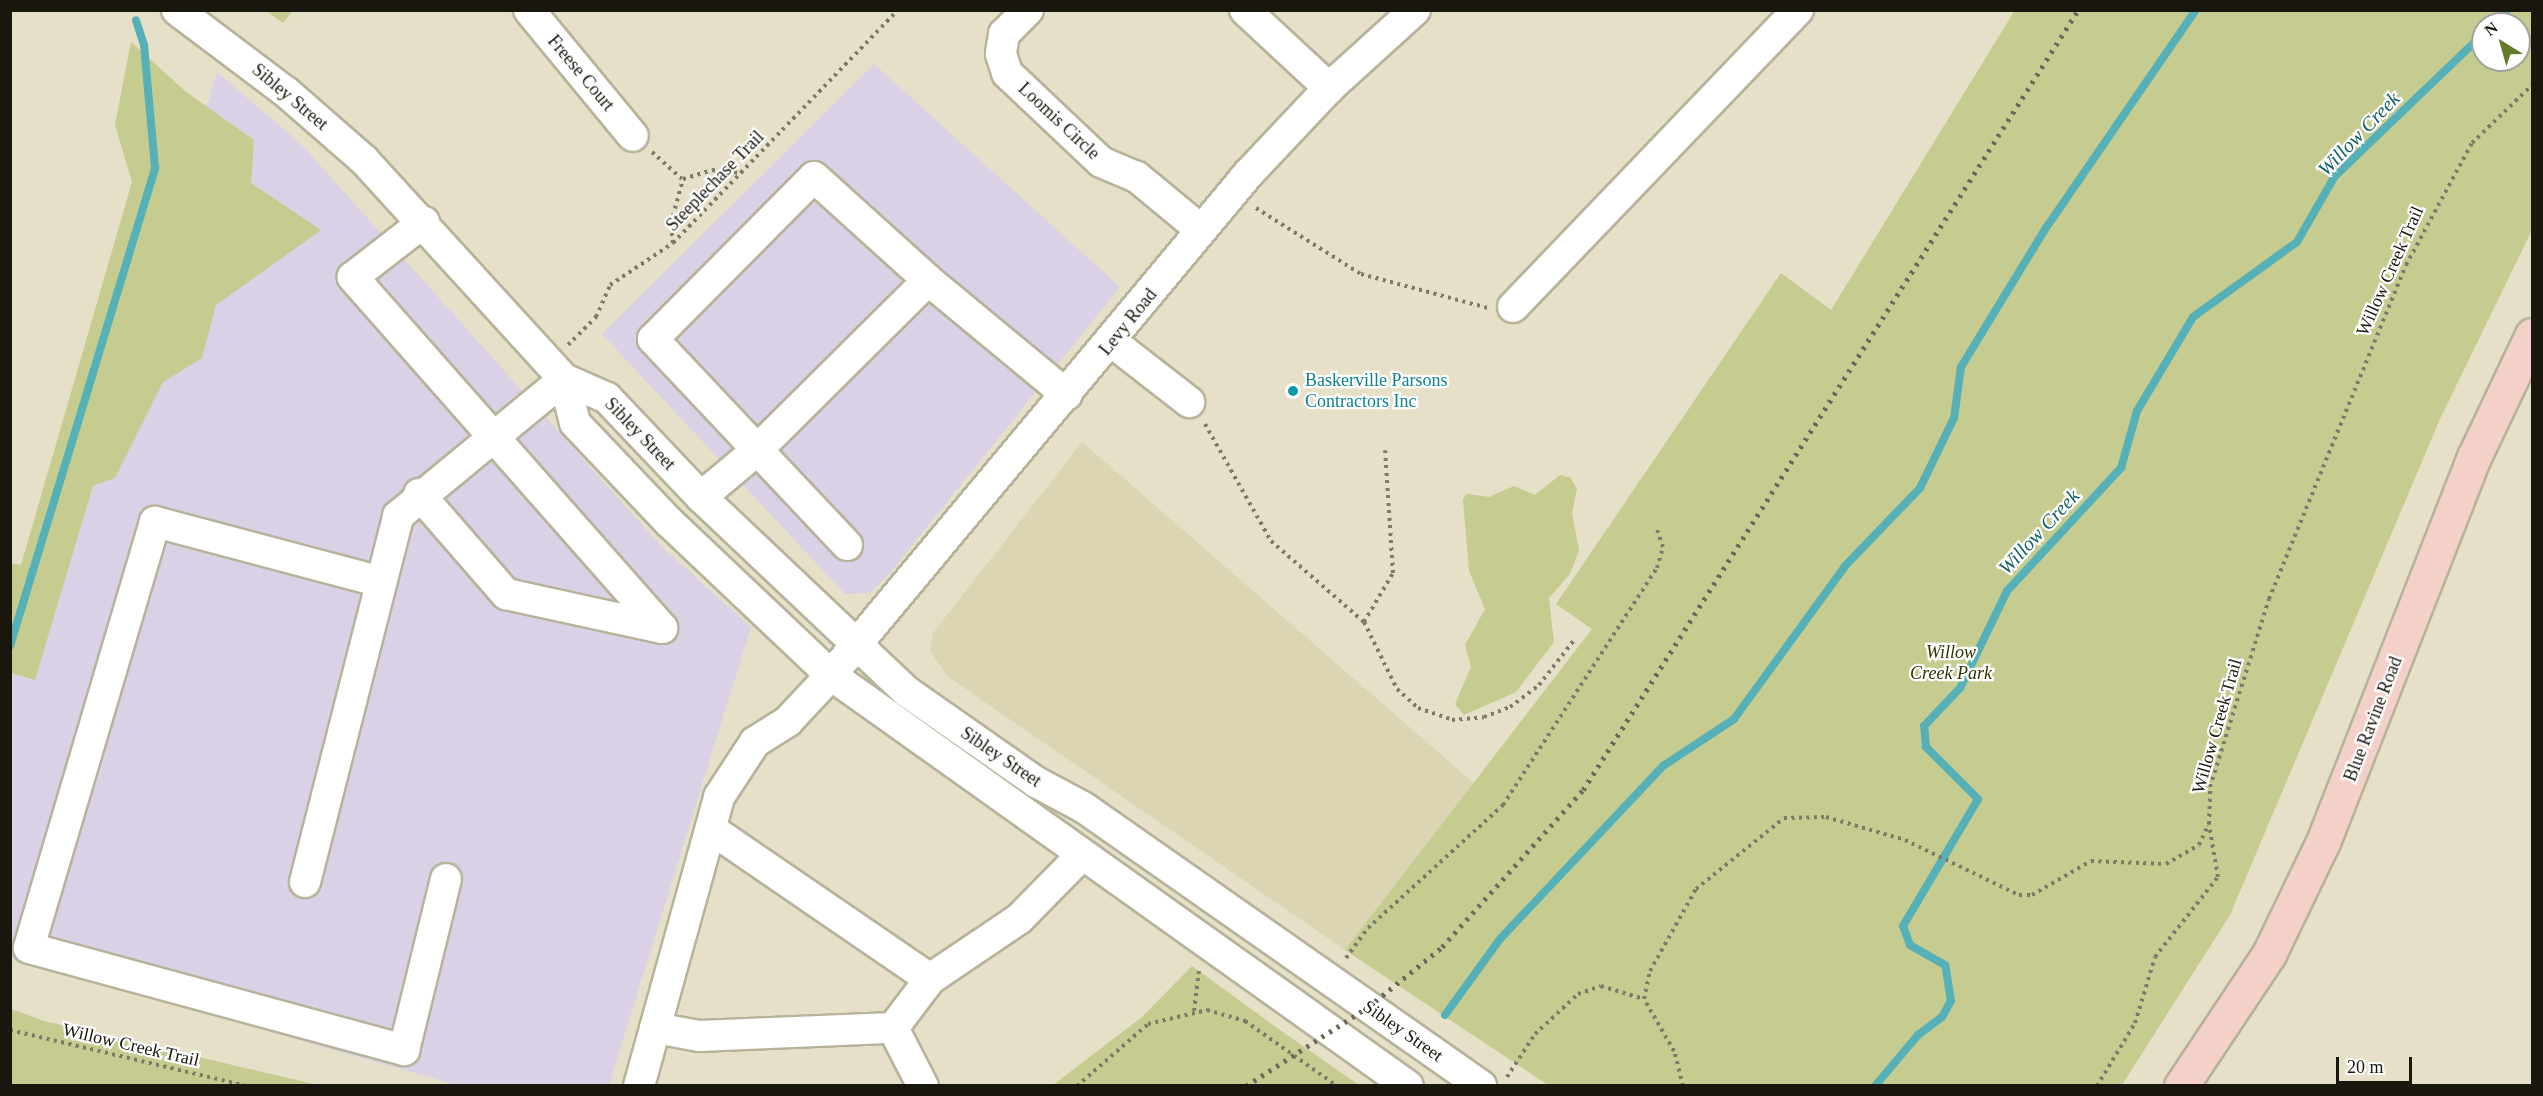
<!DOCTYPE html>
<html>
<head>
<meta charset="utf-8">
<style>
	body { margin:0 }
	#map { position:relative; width:2543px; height:1096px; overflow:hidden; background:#e5e0c7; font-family:"Times New Roman",serif }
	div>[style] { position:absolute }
	.commercial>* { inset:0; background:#dad1e6 }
	.built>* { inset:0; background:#dbd5b4 }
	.green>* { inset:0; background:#c6cb8f }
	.stream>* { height:8px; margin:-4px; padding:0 4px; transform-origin:4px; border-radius:4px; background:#55b1b7 }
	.path>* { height:4px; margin-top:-2px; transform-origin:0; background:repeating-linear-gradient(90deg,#7e7a69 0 3px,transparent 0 7.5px) }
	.roads { filter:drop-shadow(2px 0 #b7b39b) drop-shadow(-2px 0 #b7b39b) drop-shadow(0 2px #b7b39b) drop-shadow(0 -2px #b7b39b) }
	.minor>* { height:30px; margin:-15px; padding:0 15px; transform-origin:15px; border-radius:15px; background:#fff }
	.major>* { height:33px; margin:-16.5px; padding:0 16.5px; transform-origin:16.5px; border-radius:16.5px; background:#f4d1c8 }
	.rail>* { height:4.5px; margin-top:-2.25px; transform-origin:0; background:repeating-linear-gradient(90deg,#6b6859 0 3px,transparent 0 9px) }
	.dots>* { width:16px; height:16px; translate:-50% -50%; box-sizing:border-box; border:3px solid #fff; border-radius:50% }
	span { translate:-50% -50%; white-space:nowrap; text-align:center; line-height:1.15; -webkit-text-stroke:4.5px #fff; paint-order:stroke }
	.street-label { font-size:18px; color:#18160d }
	.culture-label { font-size:18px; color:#0d838f }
	.left { translate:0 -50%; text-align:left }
	.park-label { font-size:18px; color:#313300; font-style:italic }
	.water-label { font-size:20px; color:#126065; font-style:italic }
	.frame { position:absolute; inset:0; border:12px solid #18160d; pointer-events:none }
	.north { position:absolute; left:2471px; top:12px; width:60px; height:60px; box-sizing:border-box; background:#fff; border:2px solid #a3a29e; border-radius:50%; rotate:323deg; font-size:16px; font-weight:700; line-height:24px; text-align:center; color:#18160d }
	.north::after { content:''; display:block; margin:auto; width:21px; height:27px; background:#647b2c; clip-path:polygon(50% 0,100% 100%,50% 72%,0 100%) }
	.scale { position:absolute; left:2336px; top:1057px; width:76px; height:27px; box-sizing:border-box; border:3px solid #18160d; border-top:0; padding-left:8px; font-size:18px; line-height:21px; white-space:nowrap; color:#18160d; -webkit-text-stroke:4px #fff; paint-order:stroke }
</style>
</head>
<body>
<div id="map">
	<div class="commercial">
		<div style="clip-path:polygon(874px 64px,1120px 287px,889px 574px,870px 593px,845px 594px,602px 334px)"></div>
		<div style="clip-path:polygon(217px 72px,301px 144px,662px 547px,751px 627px,609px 1085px,457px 1085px,11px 958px,10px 688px,15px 674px,35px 680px)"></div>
	</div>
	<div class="built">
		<div style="clip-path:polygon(1082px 442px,1476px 785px,1345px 950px,947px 676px,930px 651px,933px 633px)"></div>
	</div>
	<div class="green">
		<div style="clip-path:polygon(evenodd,2015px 10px,2532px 11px,2532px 230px,2440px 419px,2230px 915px,2122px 1085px,1548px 1085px,1345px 950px,1592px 629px,1556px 604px,1781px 273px,1831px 310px,2015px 10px,2483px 24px,2519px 24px,2519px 60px,2483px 60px,2483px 24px)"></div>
		<div style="clip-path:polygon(266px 11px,293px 11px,283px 23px)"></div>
		<div style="clip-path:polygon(131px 42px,185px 91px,254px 140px,251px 183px,321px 230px,216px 305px,202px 358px,163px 382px,115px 478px,93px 486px,35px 680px,11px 673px,11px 563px,21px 565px,132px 182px,115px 125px)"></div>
		<div style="clip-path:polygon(1560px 475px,1571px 478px,1577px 489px,1572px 513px,1579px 550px,1570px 574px,1549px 598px,1554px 642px,1516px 692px,1464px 715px,1455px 704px,1471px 667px,1465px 645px,1485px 609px,1469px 571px,1463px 499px,1467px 494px,1489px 497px,1514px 486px,1535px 495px)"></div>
		<div style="clip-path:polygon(1192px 966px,1280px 1030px,1359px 1085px,1053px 1085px,1142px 1017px)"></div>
		<div style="clip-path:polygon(11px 1009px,44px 1021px,318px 1085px,11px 1085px)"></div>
	</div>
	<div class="stream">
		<div style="left:2493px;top:24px;width:20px;rotate:-45deg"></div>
		<div style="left:10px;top:646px;width:500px;rotate:-73.1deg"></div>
		<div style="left:155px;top:168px;width:123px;rotate:-95.1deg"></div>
		<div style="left:144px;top:45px;width:26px;rotate:-108deg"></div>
		<div style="left:1445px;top:1015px;width:94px;rotate:-54.1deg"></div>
		<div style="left:1500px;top:939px;width:238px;rotate:-46.7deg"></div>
		<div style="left:1663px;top:766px;width:85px;rotate:-33.5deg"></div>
		<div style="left:1734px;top:719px;width:189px;rotate:-54deg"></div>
		<div style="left:1845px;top:566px;width:108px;rotate:-46.1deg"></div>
		<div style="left:1920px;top:488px;width:78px;rotate:-64.1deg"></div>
		<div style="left:1954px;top:418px;width:51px;rotate:-82.2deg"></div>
		<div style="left:1961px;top:367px;width:163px;rotate:-58.6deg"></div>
		<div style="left:2046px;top:228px;width:265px;rotate:-55.5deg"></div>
		<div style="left:1875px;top:1086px;width:67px;rotate:-49.9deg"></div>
		<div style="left:1918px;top:1035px;width:30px;rotate:-37deg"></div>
		<div style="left:1942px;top:1017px;width:18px;rotate:-61deg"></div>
		<div style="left:1951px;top:1001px;width:36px;rotate:-99deg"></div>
		<div style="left:1945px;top:965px;width:40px;rotate:-150.3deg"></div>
		<div style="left:1910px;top:945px;width:20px;rotate:-110deg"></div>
		<div style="left:1903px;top:926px;width:147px;rotate:-59.4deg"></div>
		<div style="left:1978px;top:799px;width:74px;rotate:-135deg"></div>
		<div style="left:1926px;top:747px;width:21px;rotate:-95deg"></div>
		<div style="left:1924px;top:726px;width:52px;rotate:-46.5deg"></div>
		<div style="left:1960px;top:688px;width:108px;rotate:-64.1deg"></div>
		<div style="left:2007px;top:591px;width:168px;rotate:-47.2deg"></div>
		<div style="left:2121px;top:468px;width:59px;rotate:-74.3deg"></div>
		<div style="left:2137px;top:411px;width:109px;rotate:-59.2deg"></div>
		<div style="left:2193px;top:317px;width:128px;rotate:-35.8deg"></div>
		<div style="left:2297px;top:242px;width:76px;rotate:-60.1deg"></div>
		<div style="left:2335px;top:176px;width:205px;rotate:-43.8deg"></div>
	</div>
	<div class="path">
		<div style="left:652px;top:152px;width:40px;rotate:42deg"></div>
		<div style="left:1256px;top:208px;width:124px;rotate:32.2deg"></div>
		<div style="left:1361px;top:274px;width:131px;rotate:15deg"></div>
		<div style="left:673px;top:243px;width:20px;rotate:-96deg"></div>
		<div style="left:671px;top:223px;width:46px;rotate:-74.7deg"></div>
		<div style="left:683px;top:179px;width:30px;rotate:-17deg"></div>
		<div style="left:712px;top:170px;width:30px;rotate:6deg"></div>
		<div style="left:568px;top:345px;width:40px;rotate:-45deg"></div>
		<div style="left:596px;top:317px;width:35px;rotate:-66deg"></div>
		<div style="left:610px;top:285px;width:76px;rotate:-33.7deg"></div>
		<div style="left:673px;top:243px;width:324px;rotate:-46deg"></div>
		<div style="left:1205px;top:424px;width:134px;rotate:60.6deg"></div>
		<div style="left:1271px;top:541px;width:123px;rotate:41.1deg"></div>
		<div style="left:1364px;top:622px;width:57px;rotate:-59.4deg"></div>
		<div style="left:1393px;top:573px;width:123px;rotate:-93.7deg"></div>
		<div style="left:1364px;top:622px;width:75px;rotate:63.8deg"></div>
		<div style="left:1397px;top:689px;width:28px;rotate:42deg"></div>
		<div style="left:1418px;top:708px;width:36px;rotate:19deg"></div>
		<div style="left:1452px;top:720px;width:32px;rotate:-5deg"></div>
		<div style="left:1484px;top:717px;width:28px;rotate:-21deg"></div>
		<div style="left:1510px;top:707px;width:36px;rotate:-37deg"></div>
		<div style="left:1539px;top:685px;width:58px;rotate:-52deg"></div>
		<div style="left:1346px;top:958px;width:37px;rotate:-54deg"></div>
		<div style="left:1368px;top:928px;width:183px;rotate:-42.3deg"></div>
		<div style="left:1503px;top:805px;width:283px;rotate:-57deg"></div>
		<div style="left:1657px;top:568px;width:22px;rotate:-74deg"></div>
		<div style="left:1663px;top:547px;width:21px;rotate:-109deg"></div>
		<div style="left:1194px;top:1011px;width:41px;rotate:-83deg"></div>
		<div style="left:10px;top:1030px;width:243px;rotate:13.3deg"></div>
		<div style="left:1507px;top:1077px;width:51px;rotate:-56.9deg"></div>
		<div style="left:1535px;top:1034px;width:59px;rotate:-42.9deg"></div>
		<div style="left:1578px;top:994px;width:24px;rotate:-19deg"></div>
		<div style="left:1601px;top:986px;width:45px;rotate:16.8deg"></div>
		<div style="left:1077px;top:1086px;width:94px;rotate:-41.1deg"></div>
		<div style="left:1148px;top:1024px;width:61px;rotate:-13.3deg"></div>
		<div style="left:1207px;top:1010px;width:40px;rotate:16deg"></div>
		<div style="left:1245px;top:1021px;width:113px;rotate:35.2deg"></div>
		<div style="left:1683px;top:1086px;width:36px;rotate:-104deg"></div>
		<div style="left:1674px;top:1051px;width:60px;rotate:-120deg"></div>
		<div style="left:1644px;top:999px;width:29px;rotate:-78deg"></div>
		<div style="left:1650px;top:971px;width:94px;rotate:-60.7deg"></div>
		<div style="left:1696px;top:889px;width:113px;rotate:-38.9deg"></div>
		<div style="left:1784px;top:818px;width:42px;rotate:-1.4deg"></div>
		<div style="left:1826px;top:817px;width:82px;rotate:16.2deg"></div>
		<div style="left:1905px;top:840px;width:127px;rotate:25.8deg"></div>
		<div style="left:2019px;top:895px;width:13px"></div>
		<div style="left:2032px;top:895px;width:68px;rotate:-30deg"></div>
		<div style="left:2091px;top:861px;width:75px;rotate:2.3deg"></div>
		<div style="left:2166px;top:864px;width:38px;rotate:-30deg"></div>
		<div style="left:2199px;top:845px;width:23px;rotate:-65deg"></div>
		<div style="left:2209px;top:824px;width:37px;rotate:-88deg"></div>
		<div style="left:2210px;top:787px;width:197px;rotate:-72.6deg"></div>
		<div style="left:2269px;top:599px;width:361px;rotate:-67.7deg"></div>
		<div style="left:2406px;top:265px;width:139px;rotate:-61.6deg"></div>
		<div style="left:2472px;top:143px;width:83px;rotate:-44deg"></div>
		<div style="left:2097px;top:1086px;width:74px;rotate:-58.9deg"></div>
		<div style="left:2135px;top:1023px;width:69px;rotate:-73.1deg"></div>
		<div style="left:2155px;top:957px;width:102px;rotate:-51.8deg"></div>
		<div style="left:2218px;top:877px;width:53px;rotate:-99.8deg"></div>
	</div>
	<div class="roads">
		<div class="minor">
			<div style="left:177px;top:10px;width:136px;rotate:37deg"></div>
			<div style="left:286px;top:92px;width:103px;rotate:41.1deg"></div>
			<div style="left:364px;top:160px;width:297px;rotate:47.6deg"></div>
			<div style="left:564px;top:379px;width:45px;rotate:76deg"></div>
			<div style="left:575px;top:423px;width:137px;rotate:46.5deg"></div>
			<div style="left:669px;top:522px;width:223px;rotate:43.4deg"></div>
			<div style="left:831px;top:675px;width:708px;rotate:35.46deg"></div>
			<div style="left:529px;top:10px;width:163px;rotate:50.5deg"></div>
			<div style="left:1028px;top:10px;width:34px;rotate:135deg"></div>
			<div style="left:1004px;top:34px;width:20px;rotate:99deg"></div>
			<div style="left:1001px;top:54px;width:20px;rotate:72deg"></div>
			<div style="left:1007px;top:73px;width:129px;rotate:43.4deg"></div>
			<div style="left:1101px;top:162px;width:39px;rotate:23deg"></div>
			<div style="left:1137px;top:177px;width:83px;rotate:39.6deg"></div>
			<div style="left:1245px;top:10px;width:115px;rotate:42.9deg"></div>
			<div style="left:1513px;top:307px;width:412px;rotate:-46.2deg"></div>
			<div style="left:1112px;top:342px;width:98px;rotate:37.9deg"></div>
			<div style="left:564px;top:379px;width:47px;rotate:23.8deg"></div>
			<div style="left:607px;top:398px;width:137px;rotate:46.5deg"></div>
			<div style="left:701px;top:497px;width:282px;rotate:43.4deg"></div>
			<div style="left:906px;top:691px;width:159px;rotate:35deg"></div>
			<div style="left:1036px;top:782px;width:53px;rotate:28deg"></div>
			<div style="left:1083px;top:807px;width:486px;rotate:35deg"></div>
			<div style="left:419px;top:494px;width:133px;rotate:49deg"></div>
			<div style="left:506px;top:594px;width:160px;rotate:12.3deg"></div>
			<div style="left:662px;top:628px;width:468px;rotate:-131.4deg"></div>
			<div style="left:353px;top:277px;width:90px;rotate:-37.8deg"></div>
			<div style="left:701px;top:497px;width:70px;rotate:-39.8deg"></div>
			<div style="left:755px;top:452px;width:244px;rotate:-44.8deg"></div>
			<div style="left:928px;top:280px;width:180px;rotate:39.6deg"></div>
			<div style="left:847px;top:545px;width:283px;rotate:-133.3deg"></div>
			<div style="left:653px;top:339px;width:228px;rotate:-45.2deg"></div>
			<div style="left:814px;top:177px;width:154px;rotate:42.1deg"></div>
			<div style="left:381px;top:582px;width:234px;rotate:-165.1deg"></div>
			<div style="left:155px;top:522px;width:444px;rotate:106.5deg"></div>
			<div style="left:29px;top:948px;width:389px;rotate:15.2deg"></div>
			<div style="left:404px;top:1050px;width:176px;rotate:-76.2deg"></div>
			<div style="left:305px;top:882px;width:378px;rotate:-75.7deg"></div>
			<div style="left:398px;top:516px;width:215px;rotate:-39.5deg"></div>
			<div style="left:930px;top:979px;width:107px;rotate:-34deg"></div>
			<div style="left:1019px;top:919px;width:90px;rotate:-45.5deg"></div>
			<div style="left:655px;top:1028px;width:45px;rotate:10.3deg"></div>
			<div style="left:699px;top:1036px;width:194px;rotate:-2.4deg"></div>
			<div style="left:893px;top:1028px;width:61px;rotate:-52.9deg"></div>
			<div style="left:930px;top:979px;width:264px;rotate:-145.6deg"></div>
			<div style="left:893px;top:1028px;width:65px;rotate:62.7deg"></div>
			<div style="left:639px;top:1086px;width:300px;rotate:-74.5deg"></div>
			<div style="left:719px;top:797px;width:66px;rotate:-56.8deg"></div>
			<div style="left:755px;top:742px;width:39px;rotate:-32deg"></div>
			<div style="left:788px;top:721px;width:63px;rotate:-46.9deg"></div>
			<div style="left:831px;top:675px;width:653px;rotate:-50.22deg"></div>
			<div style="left:1249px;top:173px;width:117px;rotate:-46.7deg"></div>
			<div style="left:1329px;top:88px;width:116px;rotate:-42.2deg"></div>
		</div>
		<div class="major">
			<div style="left:2181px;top:1086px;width:159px;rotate:-56.3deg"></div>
			<div style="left:2269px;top:954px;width:124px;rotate:-64.3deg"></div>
			<div style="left:2323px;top:842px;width:414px;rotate:-68.6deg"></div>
			<div style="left:2474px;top:457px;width:135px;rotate:-64.6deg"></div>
		</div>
	</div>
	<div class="rail">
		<div style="left:1246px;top:1086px;width:145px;rotate:-32.9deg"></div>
		<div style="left:1368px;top:1007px;width:95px;rotate:-39deg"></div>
		<div style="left:1442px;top:947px;width:211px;rotate:-48.1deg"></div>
		<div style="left:1583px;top:790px;width:924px;rotate:-57.6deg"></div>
	</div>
	<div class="dots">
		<div style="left:1293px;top:391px;background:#0f9aa8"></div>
	</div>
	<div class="street-label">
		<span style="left:581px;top:73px;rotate:50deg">Freese Court</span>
		<span style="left:290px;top:97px;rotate:40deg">Sibley Street</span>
		<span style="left:1059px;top:121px;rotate:43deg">Loomis Circle</span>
		<span style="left:715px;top:181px;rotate:-46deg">Steeplechase Trail</span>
		<span style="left:2390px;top:271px;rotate:-66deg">Willow Creek Trail</span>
		<span style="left:1128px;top:322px;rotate:-51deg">Levy Road</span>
		<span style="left:640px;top:434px;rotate:46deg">Sibley Street</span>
		<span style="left:2373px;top:719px;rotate:-69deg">Blue Ravine Road</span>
		<span style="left:2217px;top:726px;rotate:-74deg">Willow Creek Trail</span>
		<span style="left:1001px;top:757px;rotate:34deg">Sibley Street</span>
		<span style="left:1403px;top:1031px;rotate:35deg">Sibley Street</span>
		<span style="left:131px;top:1045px;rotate:13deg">Willow Creek Trail</span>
	</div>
	<div class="culture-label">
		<span class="left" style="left:1305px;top:391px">Baskerville Parsons<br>Contractors Inc</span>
	</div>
	<div class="park-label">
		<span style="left:1951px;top:663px">Willow<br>Creek Park</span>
	</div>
	<div class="water-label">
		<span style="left:2359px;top:134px;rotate:-46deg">Willow Creek</span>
		<span style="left:2039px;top:532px;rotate:-47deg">Willow Creek</span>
	</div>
	<div class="frame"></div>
	<div class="north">N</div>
	<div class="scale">20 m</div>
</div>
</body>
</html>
